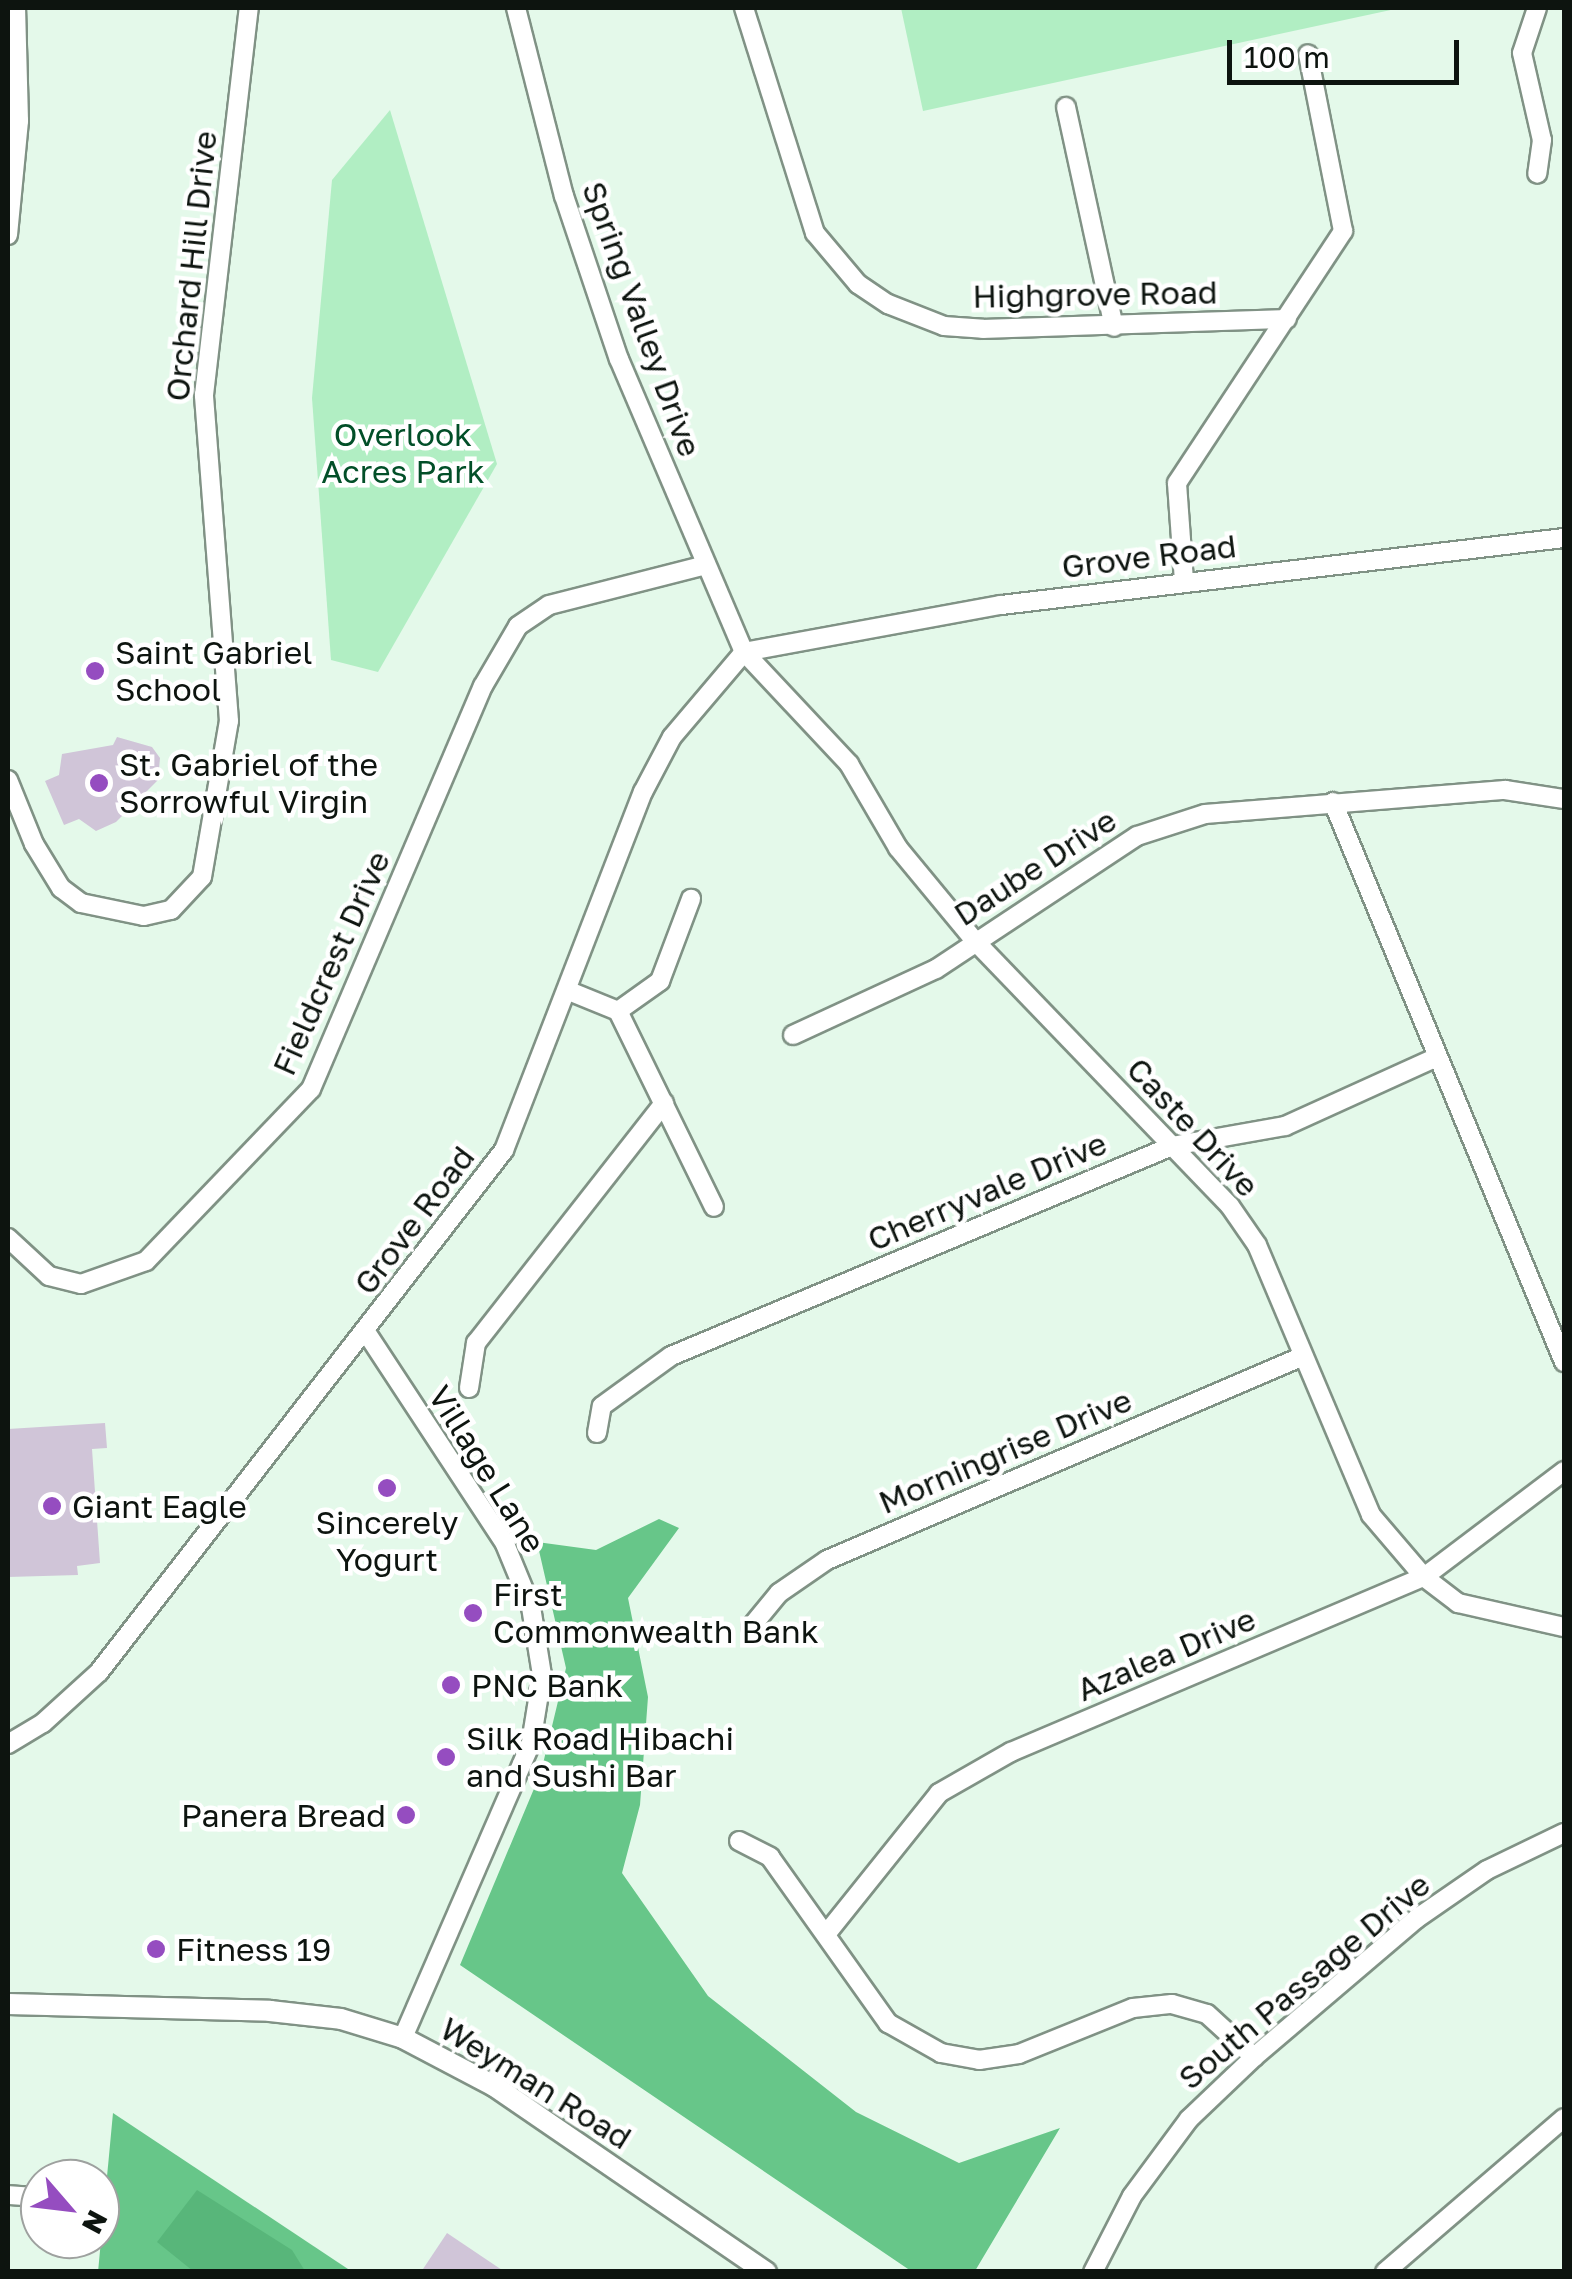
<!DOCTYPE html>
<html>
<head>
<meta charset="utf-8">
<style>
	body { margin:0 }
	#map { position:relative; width:1572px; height:2279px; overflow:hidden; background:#e4f9ea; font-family:"Golos Text",sans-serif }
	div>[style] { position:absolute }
	.green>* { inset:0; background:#b1eec3 }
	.forest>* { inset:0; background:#67c689 }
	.water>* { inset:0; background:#58b67a }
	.building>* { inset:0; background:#d0c5d8 }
	.roads { filter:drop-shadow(2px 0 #809285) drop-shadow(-2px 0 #809285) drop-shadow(0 2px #809285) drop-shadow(0 -2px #809285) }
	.minor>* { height:18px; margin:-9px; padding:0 9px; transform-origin:9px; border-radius:9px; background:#fff }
	.tertiary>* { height:20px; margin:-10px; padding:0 10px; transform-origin:10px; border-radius:10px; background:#fff }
	.dots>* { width:28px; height:28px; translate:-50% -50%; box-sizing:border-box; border:5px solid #fff; border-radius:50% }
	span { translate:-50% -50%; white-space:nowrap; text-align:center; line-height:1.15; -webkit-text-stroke:9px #fff; paint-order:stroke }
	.street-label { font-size:32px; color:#0d140f }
	.park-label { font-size:32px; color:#024f28 }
	.poi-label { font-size:32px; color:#0d140f }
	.left { translate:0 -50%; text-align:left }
	.right { translate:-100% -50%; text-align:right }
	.frame { position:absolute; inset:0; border:10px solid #0d140f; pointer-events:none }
	.north { position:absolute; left:20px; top:2159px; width:100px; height:100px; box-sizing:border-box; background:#fff; border:2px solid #9ea19f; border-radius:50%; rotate:118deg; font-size:28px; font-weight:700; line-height:40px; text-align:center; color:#0d140f }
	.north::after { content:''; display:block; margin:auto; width:35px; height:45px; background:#954dc0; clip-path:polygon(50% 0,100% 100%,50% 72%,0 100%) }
	.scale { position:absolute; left:1227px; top:40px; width:232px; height:45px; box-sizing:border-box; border:5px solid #0d140f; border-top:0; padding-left:12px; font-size:30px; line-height:35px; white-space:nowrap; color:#0d140f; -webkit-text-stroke:8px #fff; paint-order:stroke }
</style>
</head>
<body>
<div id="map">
	<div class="green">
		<div style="clip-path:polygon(901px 8px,1400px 8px,923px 111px)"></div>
		<div style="clip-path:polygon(390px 110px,497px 464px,378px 672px,331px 660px,312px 398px,332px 180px)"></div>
	</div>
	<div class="forest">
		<div style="clip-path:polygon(659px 1519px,679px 1528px,628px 1598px,648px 1697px,640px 1805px,622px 1873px,708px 1996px,856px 2112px,959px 2163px,1060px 2128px,975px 2271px,911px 2271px,460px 1965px,541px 1772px,566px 1668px,537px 1542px,596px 1550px)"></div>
		<div style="clip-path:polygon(113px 2113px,351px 2271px,98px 2272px)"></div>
	</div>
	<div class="water">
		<div style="clip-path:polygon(197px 2190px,292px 2250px,305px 2271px,193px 2271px,157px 2242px)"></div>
	</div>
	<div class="building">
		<div style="clip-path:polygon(117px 737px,152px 747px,160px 758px,158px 780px,116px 822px,96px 831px,79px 819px,64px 825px,45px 781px,59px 775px,62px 754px,113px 745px)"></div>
		<div style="clip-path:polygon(105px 1423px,107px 1448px,92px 1449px,100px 1563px,77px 1566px,78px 1575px,8px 1577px,8px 1429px)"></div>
		<div style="clip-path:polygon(447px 2233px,505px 2272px,421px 2272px)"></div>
	</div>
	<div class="roads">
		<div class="minor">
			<div style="left:516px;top:8px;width:194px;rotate:75.7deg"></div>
			<div style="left:564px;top:196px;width:172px;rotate:71.4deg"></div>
			<div style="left:619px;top:359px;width:319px;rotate:66.9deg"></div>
			<div style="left:744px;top:652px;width:154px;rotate:46.8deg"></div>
			<div style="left:849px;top:764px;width:97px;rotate:59.7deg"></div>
			<div style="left:898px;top:848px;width:119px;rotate:50.4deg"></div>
			<div style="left:974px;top:940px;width:369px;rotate:46.1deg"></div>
			<div style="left:1230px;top:1206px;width:47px;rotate:55.3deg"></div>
			<div style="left:1257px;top:1245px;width:293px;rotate:67.1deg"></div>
			<div style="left:1371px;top:1515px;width:82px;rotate:49.5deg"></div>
			<div style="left:1424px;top:1577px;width:43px;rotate:37.4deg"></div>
			<div style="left:1458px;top:1603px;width:109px;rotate:12.8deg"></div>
			<div style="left:744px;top:8px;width:236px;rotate:72.5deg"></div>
			<div style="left:815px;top:233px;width:67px;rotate:49.9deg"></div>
			<div style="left:858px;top:284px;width:36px;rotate:34deg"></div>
			<div style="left:888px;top:304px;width:60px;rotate:21.4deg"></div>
			<div style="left:944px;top:326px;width:39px;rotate:4deg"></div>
			<div style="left:983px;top:329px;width:304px;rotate:-1.9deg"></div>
			<div style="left:1537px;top:8px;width:47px;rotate:108.4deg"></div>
			<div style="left:1522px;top:53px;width:89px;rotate:77.1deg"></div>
			<div style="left:1542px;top:140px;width:34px;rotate:98deg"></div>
			<div style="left:1066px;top:107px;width:225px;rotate:77.7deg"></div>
			<div style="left:8px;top:235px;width:115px;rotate:-84.5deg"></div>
			<div style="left:19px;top:121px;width:113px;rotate:-91.5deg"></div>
			<div style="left:1184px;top:581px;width:98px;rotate:-94.1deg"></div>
			<div style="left:1177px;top:483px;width:302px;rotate:-56.6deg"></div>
			<div style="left:1343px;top:231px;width:180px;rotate:-101.2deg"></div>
			<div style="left:8px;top:780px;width:69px;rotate:67.9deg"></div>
			<div style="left:34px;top:844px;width:52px;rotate:58.5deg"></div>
			<div style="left:61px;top:888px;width:25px;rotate:37deg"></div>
			<div style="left:81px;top:903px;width:64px;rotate:11.7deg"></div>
			<div style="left:144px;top:916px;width:28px;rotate:-13deg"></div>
			<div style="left:171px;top:910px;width:45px;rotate:-46.8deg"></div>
			<div style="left:202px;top:877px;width:158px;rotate:-80.2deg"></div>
			<div style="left:229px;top:721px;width:327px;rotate:-94.4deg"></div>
			<div style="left:204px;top:395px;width:390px;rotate:-83.4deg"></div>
			<div style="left:1333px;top:802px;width:606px;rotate:67.58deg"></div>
			<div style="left:569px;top:991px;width:53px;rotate:22.2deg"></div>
			<div style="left:618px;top:1011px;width:218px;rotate:63.9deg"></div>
			<div style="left:618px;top:1011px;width:52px;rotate:-35.5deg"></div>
			<div style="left:660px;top:981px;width:88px;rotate:-69.3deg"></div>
			<div style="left:793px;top:1035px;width:157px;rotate:-24.8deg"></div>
			<div style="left:936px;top:969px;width:241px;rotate:-33.5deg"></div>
			<div style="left:1137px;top:836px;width:71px;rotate:-17.9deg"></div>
			<div style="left:1205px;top:814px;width:301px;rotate:-4.6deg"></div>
			<div style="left:1505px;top:790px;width:60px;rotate:8.7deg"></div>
			<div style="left:8px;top:1238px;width:56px;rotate:42.8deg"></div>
			<div style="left:49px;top:1276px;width:33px;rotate:14deg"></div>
			<div style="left:81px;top:1284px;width:69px;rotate:-19.5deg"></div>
			<div style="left:146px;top:1261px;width:238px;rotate:-46.2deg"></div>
			<div style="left:311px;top:1089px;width:438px;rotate:-66.9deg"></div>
			<div style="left:483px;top:686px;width:69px;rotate:-59.7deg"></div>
			<div style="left:518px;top:626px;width:37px;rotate:-34deg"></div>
			<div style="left:549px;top:605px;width:158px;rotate:-14.3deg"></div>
			<div style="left:366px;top:1332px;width:254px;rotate:56.7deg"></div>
			<div style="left:505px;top:1544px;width:68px;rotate:67.6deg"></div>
			<div style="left:531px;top:1607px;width:69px;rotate:80.8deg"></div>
			<div style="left:542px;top:1675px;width:69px;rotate:99.2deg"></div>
			<div style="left:531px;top:1743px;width:322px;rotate:113.5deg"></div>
			<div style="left:469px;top:1388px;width:46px;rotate:-81.2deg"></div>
			<div style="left:476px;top:1343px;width:305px;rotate:-51.9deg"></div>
			<div style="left:597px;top:1433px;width:27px;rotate:-80deg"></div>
			<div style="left:602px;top:1406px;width:85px;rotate:-35.9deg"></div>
			<div style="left:671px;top:1356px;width:543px;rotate:-22.74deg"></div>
			<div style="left:1172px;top:1146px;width:115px;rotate:-10deg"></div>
			<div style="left:1285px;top:1126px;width:165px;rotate:-24.4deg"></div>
			<div style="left:751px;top:1627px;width:44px;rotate:-50.5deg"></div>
			<div style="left:779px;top:1593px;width:58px;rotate:-34.5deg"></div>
			<div style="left:827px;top:1560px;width:516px;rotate:-23.18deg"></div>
			<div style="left:8px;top:1744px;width:41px;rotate:-31deg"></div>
			<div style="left:43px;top:1723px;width:76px;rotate:-42.3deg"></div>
			<div style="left:99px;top:1672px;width:661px;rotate:-52.19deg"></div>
			<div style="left:504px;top:1150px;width:384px;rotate:-68.8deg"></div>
			<div style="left:643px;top:792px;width:62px;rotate:-62.2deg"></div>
			<div style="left:672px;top:737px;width:111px;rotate:-49.7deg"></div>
			<div style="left:744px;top:652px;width:261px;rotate:-10.4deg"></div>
			<div style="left:1001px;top:605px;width:567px;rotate:-6.79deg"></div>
			<div style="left:739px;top:1841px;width:35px;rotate:27deg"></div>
			<div style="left:770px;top:1857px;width:204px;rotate:54.6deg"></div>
			<div style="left:888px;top:2023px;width:61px;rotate:29.5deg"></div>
			<div style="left:941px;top:2053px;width:39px;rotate:10deg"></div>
			<div style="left:979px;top:2060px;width:40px;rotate:-8.5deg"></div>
			<div style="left:1019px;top:2054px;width:123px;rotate:-22deg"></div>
			<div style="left:1133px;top:2008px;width:39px;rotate:-6deg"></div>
			<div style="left:1172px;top:2004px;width:36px;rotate:16deg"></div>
			<div style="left:1207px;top:2014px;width:64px;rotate:42.5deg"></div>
			<div style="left:827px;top:1933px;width:179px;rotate:-51.3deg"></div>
			<div style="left:939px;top:1793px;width:83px;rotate:-29.7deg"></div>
			<div style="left:1011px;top:1752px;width:449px;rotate:-23deg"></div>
			<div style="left:1424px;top:1577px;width:176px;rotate:-37.1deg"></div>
			<div style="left:8px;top:2195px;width:32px;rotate:4deg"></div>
			<div style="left:1093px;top:2272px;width:85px;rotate:-62.8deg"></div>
			<div style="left:1132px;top:2196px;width:96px;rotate:-53.5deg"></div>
			<div style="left:1189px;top:2119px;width:90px;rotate:-43.6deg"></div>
			<div style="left:1254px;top:2057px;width:213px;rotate:-40.4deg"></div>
			<div style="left:1416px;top:1919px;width:86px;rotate:-34.6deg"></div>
			<div style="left:1487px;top:1870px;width:85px;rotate:-25.7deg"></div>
			<div style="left:1385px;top:2272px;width:236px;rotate:-40.7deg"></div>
		</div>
		<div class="tertiary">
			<div style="left:8px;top:2004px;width:262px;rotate:1.5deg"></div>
			<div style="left:270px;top:2011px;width:71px;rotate:6.4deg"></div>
			<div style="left:341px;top:2019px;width:65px;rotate:17deg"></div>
			<div style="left:403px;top:2038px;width:103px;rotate:27.8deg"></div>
			<div style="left:494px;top:2086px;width:330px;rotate:34.4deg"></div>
		</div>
	</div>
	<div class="dots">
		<div style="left:95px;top:671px;background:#954dc0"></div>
		<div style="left:99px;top:783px;background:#954dc0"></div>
		<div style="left:387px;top:1488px;background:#954dc0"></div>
		<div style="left:52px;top:1506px;background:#954dc0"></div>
		<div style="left:473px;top:1613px;background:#954dc0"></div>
		<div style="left:451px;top:1685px;background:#954dc0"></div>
		<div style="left:446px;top:1757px;background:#954dc0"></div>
		<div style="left:406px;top:1815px;background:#954dc0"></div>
		<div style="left:156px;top:1949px;background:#954dc0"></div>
	</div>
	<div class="street-label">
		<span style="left:191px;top:266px;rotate:-84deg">Orchard Hill Drive</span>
		<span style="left:1095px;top:294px;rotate:-1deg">Highgrove Road</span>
		<span style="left:642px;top:319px;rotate:70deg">Spring Valley Drive</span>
		<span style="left:1149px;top:556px;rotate:-7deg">Grove Road</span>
		<span style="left:1035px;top:867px;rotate:-33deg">Daube Drive</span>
		<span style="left:331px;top:963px;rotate:-66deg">Fieldcrest Drive</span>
		<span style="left:1193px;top:1127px;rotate:47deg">Caste Drive</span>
		<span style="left:987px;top:1191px;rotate:-23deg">Cherryvale Drive</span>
		<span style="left:414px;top:1220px;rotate:-53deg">Grove Road</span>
		<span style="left:1005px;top:1451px;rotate:-23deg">Morningrise Drive</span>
		<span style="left:487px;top:1469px;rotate:58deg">Village Lane</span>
		<span style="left:1166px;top:1654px;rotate:-23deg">Azalea Drive</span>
		<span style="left:1304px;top:1981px;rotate:-40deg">South Passage Drive</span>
		<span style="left:536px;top:2083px;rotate:32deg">Weyman Road</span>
	</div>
	<div class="park-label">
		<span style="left:403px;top:453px">Overlook<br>Acres Park</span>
	</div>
	<div class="poi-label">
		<span class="left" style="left:115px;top:671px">Saint Gabriel<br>School</span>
		<span class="left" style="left:119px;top:783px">St. Gabriel of the<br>Sorrowful Virgin</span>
		<span class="left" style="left:72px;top:1506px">Giant Eagle</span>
		<span style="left:387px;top:1541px">Sincerely<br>Yogurt</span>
		<span class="left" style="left:493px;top:1613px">First<br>Commonwealth Bank</span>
		<span class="left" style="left:471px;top:1685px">PNC Bank</span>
		<span class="left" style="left:466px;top:1757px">Silk Road Hibachi<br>and Sushi Bar</span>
		<span class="right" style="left:386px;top:1815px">Panera Bread</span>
		<span class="left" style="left:176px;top:1949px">Fitness 19</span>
	</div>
	<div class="frame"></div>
	<div class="north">N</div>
	<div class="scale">100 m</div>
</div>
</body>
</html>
